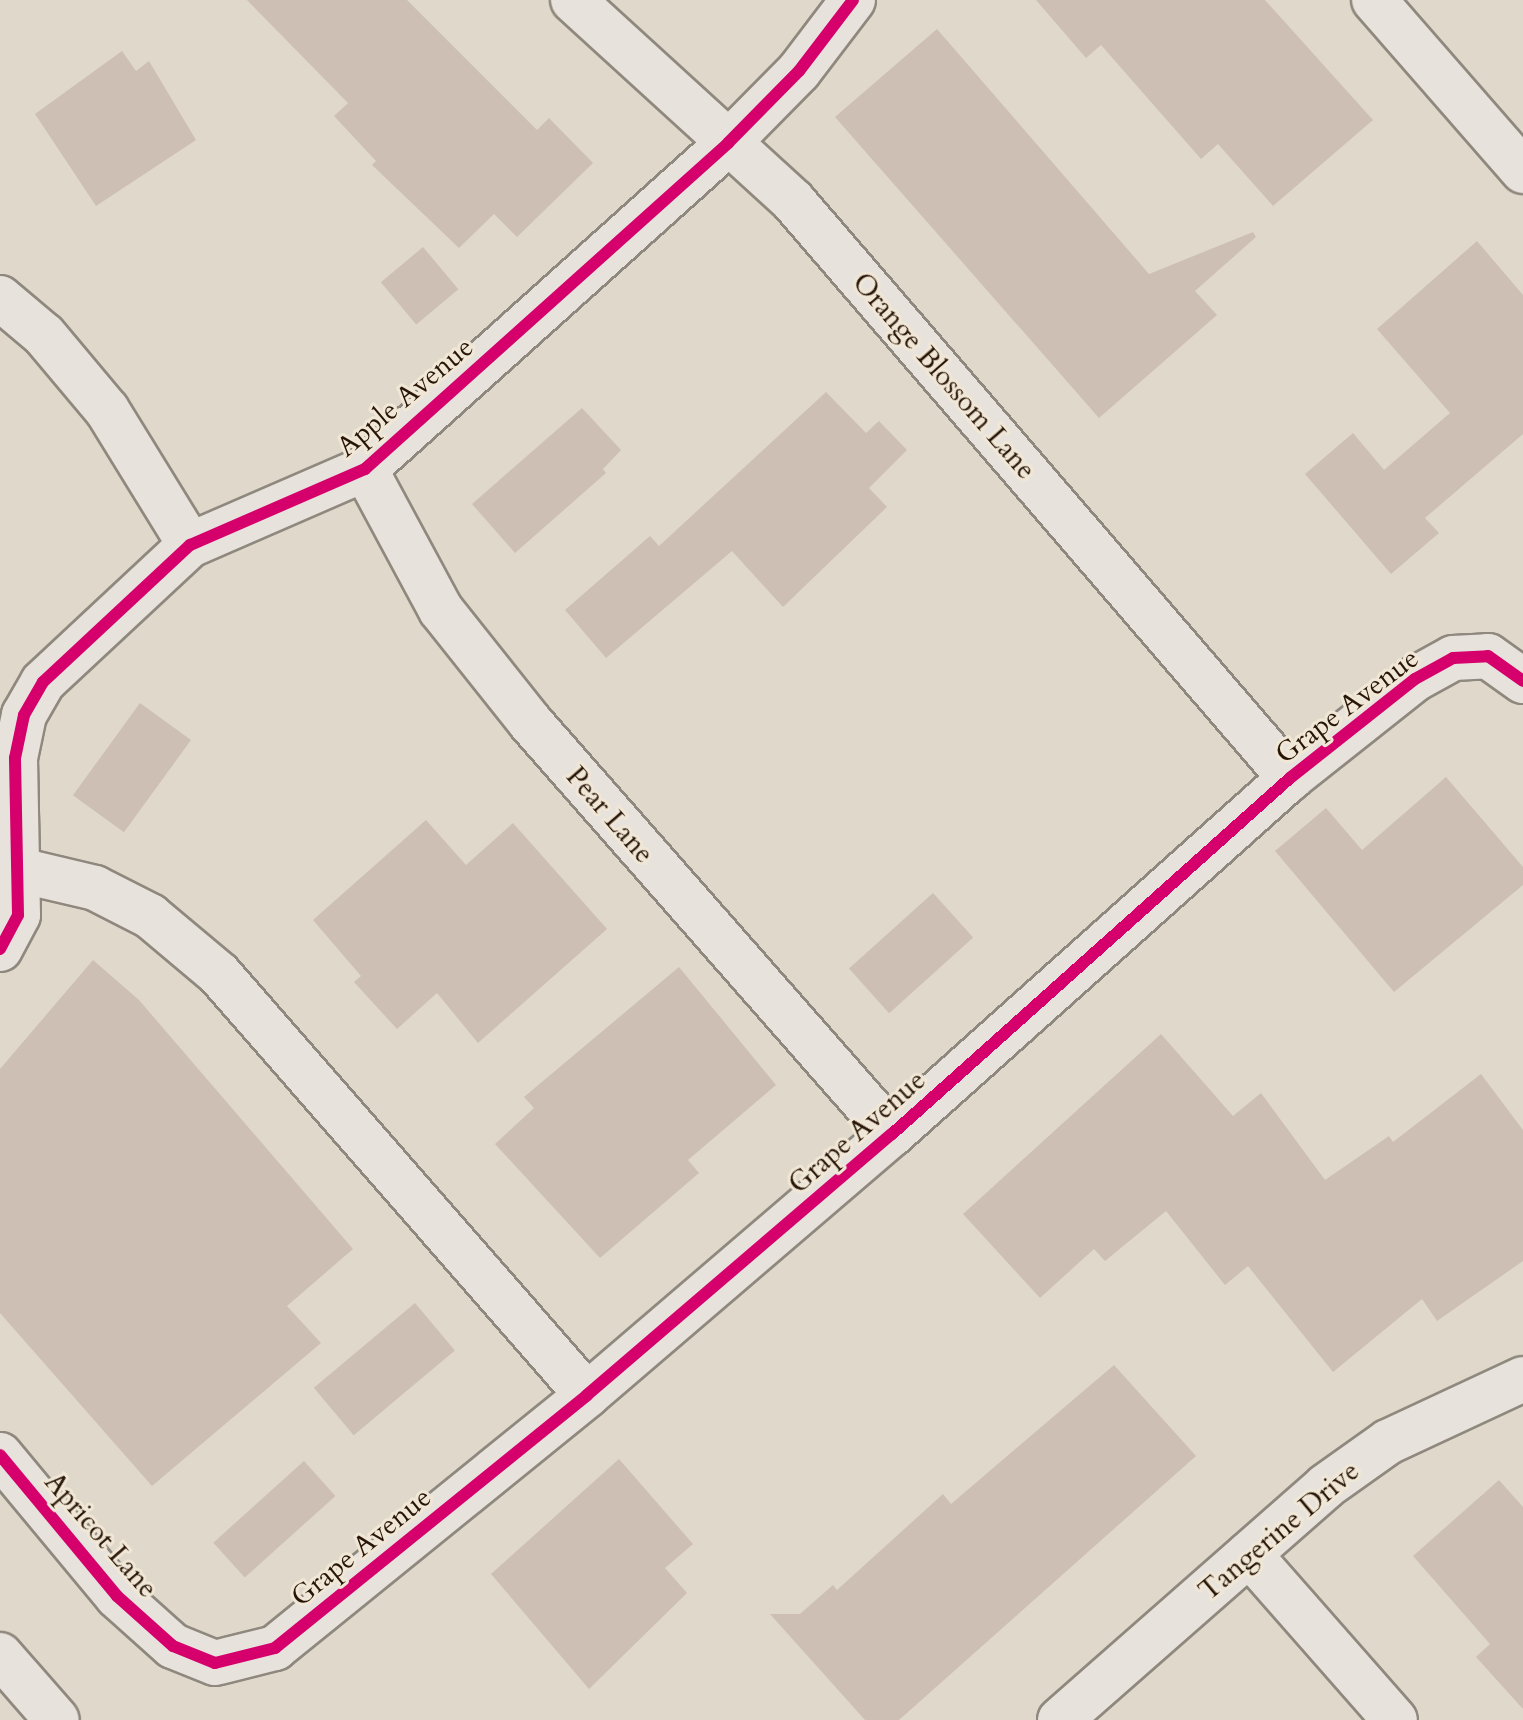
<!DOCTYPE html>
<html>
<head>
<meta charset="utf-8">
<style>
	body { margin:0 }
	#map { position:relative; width:1523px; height:1720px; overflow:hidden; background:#e0d8ca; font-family:Cardo,serif }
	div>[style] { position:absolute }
	.building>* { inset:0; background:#cdbfb4; transform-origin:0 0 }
	.roads { filter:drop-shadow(2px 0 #8f887e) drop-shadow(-2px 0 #8f887e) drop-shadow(0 2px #8f887e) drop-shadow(0 -2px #8f887e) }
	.street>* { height:44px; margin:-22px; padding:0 22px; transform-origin:22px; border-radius:22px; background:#e7e3dc }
	.secondary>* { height:44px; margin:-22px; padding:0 22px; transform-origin:22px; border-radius:22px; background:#e7e3dc }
	.cycleway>* { height:12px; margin:-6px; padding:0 6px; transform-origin:6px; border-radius:6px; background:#d6006c }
	span { translate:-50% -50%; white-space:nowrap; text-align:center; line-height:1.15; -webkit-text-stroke:6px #f1e7d6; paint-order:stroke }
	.street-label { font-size:28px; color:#271507 }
</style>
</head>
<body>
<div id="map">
	<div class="building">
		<div style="clip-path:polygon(247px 0,407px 0,537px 130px,549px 118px,593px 163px,517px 237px,494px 214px,459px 248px,372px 165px,376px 161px,334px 116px,348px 103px)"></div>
		<div style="clip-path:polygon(1036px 0,1265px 0,1373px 120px,1273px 206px,1218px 144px,1201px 159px,1101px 45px,1086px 58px)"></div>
		<div style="clip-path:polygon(937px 29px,1149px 274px,1253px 232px,1256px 237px,1195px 291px,1217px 315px,1099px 418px,835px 117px)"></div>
		<div style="clip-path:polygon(122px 51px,136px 71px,149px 61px,196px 140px,96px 206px,35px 114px)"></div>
		<div style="clip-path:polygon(1477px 241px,1523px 295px,1523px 434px,1425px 518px,1439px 533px,1391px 574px,1305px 474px,1353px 433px,1384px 470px,1450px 413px,1377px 329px)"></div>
		<div style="left:423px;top:247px;width:55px;height:55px;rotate:50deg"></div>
		<div style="clip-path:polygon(826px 392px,866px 433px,879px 421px,907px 450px,869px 488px,887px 507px,783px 607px,732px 551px,606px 658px,565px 610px,650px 536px,659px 546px)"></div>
		<div style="clip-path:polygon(582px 408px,621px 450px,603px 469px,606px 473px,515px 553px,472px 504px)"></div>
		<div style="left:140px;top:703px;width:63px;height:114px;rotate:36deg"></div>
		<div style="clip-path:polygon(1446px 777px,1523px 867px,1523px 885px,1394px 992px,1275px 851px,1326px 808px,1362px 850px)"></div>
		<div style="clip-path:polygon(426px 820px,466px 865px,513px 823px,607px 929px,478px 1043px,437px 993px,397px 1029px,354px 982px,361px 976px,313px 920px)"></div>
		<div style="left:933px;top:893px;width:60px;height:113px;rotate:48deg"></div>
		<div style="clip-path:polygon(93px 960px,139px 1000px,353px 1249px,287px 1306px,321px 1343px,152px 1486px,0 1313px,0 1069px)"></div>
		<div style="clip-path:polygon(679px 967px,776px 1085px,688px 1160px,699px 1173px,600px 1258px,495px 1144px,534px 1108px,524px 1097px)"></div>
		<div style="clip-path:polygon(1161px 1034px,1233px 1116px,1261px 1093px,1325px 1180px,1389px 1136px,1393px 1142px,1481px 1074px,1523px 1130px,1523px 1261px,1437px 1321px,1422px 1299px,1333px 1372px,1248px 1266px,1225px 1285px,1166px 1211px,1105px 1261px,1094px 1249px,1040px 1298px,963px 1214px)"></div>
		<div style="left:415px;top:1303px;width:62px;height:132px;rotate:50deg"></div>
		<div style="clip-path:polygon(1114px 1365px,1196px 1456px,899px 1720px,865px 1720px,770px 1614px,800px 1614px,833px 1585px,837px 1590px,943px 1494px,951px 1504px)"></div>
		<div style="clip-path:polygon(619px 1459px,693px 1544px,665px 1568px,687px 1593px,589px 1689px,491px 1574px)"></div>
		<div style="left:304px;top:1461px;width:47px;height:122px;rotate:48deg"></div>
		<div style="clip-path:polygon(1499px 1480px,1523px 1507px,1523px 1709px,1476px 1657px,1490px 1644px,1413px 1556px)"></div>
	</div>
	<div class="roads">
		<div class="street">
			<div style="left:573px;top:0;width:298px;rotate:42.4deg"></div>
			<div style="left:793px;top:201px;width:762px;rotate:49.26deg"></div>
			<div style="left:1374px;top:0;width:227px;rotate:48.9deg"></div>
			<div style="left:0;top:298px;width:57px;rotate:40.1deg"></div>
			<div style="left:44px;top:335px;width:98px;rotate:50deg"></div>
			<div style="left:107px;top:410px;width:158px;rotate:58.4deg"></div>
			<div style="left:365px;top:469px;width:160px;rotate:61.7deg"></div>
			<div style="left:441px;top:610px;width:143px;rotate:51.5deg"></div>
			<div style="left:530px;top:722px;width:548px;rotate:48.7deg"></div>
			<div style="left:19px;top:870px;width:78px;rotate:13.3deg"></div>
			<div style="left:95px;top:888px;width:62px;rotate:27deg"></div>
			<div style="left:150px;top:916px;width:90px;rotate:40deg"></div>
			<div style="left:219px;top:974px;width:559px;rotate:48.84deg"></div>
			<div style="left:0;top:949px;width:38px;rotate:-62deg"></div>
			<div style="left:18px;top:915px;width:157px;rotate:-91.1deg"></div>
			<div style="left:15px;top:758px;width:44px;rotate:-78.2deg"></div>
			<div style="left:24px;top:715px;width:38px;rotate:-60deg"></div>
			<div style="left:43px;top:682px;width:201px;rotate:-43deg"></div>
			<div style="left:190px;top:545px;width:191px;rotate:-23.5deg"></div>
			<div style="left:365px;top:469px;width:488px;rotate:-41.9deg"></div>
			<div style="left:728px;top:143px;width:101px;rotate:-45.4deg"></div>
			<div style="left:799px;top:71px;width:89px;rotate:-52.7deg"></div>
			<div style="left:0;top:1455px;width:183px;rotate:50.3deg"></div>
			<div style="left:117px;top:1596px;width:75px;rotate:41.8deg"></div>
			<div style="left:173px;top:1646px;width:45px;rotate:22deg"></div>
			<div style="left:215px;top:1663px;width:62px;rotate:-14deg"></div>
			<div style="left:275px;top:1648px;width:402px;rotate:-39deg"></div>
			<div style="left:587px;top:1395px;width:401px;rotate:-40.6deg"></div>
			<div style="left:892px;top:1134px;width:534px;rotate:-41.81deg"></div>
			<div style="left:1290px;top:778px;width:159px;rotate:-38.4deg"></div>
			<div style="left:1415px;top:679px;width:43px;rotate:-28.9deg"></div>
			<div style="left:1453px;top:658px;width:35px;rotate:-3deg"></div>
			<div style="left:1488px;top:656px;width:43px;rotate:35.5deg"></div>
			<div style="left:1249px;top:1554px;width:221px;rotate:48.7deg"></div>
			<div style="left:1060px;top:1720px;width:354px;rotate:-41.3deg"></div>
			<div style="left:1326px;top:1486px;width:76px;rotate:-35.4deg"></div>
			<div style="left:1388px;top:1442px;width:149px;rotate:-25deg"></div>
		</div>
		<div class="secondary">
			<div style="left:0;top:1655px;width:86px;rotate:48.8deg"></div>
		</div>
	</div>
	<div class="cycleway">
		<div style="left:0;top:949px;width:38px;rotate:-62deg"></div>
		<div style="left:18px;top:915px;width:157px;rotate:-91.1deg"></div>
		<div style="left:15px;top:758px;width:44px;rotate:-78.2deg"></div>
		<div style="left:24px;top:715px;width:38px;rotate:-60deg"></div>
		<div style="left:43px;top:682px;width:201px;rotate:-43deg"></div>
		<div style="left:190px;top:545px;width:191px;rotate:-23.5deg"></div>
		<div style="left:365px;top:469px;width:488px;rotate:-41.9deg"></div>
		<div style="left:728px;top:143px;width:101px;rotate:-45.4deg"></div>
		<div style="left:799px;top:71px;width:89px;rotate:-52.7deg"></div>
		<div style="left:0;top:1455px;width:183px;rotate:50.3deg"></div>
		<div style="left:117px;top:1596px;width:75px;rotate:41.8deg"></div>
		<div style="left:173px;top:1646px;width:45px;rotate:22deg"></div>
		<div style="left:215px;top:1663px;width:62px;rotate:-14deg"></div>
		<div style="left:275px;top:1648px;width:402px;rotate:-39deg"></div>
		<div style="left:587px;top:1395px;width:401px;rotate:-40.6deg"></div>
		<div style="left:892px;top:1134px;width:534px;rotate:-41.81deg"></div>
		<div style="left:1290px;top:778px;width:159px;rotate:-38.4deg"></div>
		<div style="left:1415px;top:679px;width:43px;rotate:-28.9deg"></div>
		<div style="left:1453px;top:658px;width:35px;rotate:-3deg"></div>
		<div style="left:1488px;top:656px;width:43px;rotate:35.5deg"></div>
	</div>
	<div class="street-label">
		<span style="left:944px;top:376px;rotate:49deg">Orange Blossom Lane</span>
		<span style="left:405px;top:397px;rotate:-40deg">Apple Avenue</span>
		<span style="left:1347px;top:706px;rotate:-37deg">Grape Avenue</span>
		<span style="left:610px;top:815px;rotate:49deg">Pear Lane</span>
		<span style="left:857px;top:1132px;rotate:-41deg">Grape Avenue</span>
		<span style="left:1279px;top:1531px;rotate:-40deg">Tangerine Drive</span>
		<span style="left:101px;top:1535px;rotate:49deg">Apricot Lane</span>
		<span style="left:361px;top:1547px;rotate:-39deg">Grape Avenue</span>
	</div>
</div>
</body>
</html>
